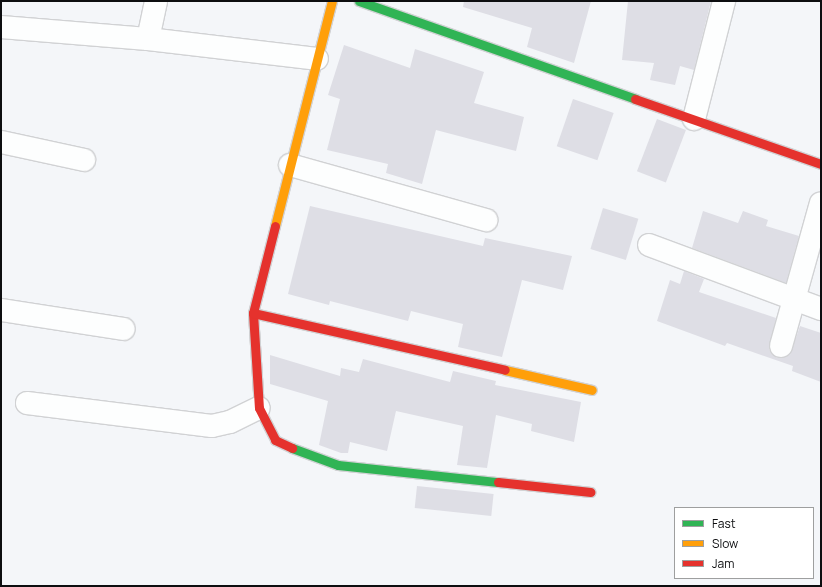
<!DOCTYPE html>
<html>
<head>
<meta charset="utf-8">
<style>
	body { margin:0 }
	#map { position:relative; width:822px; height:587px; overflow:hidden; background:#f4f6f9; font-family:Manrope,sans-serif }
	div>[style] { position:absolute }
	.building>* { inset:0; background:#dedee5; transform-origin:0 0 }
	.roads { filter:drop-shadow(1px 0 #d1d2d4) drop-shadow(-1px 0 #d1d2d4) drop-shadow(0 1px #d1d2d4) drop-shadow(0 -1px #d1d2d4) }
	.street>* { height:22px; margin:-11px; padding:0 11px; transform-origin:11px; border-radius:11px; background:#fdfefe }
	.fast>* { height:9px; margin:-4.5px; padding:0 4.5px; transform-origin:4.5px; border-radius:4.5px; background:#30b455 }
	.slow>* { height:9px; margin:-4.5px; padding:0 4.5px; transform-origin:4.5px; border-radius:4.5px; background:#ff9f0a }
	.jam>* { height:9px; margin:-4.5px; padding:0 4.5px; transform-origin:4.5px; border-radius:4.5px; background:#e5322d }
	span { translate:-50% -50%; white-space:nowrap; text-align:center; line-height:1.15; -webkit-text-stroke:4px #fff; paint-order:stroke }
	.frame { position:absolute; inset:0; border:2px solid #0d0e10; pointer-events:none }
	.legend { position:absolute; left:674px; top:507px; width:140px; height:72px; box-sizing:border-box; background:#fff; border:1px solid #9e9f9f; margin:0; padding:5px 7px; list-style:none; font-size:12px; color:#0d0e10 }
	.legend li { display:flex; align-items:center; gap:8px; height:20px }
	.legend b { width:20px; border:1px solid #9e9f9f }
</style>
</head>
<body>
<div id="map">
	<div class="building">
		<div style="clip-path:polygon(464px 1px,591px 1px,574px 63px,527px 47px,532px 28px,463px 7px)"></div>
		<div style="clip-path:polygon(628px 1px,711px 1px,694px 70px,680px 66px,675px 85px,650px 80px,654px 63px,622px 60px)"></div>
		<div style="clip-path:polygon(344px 45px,410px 68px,415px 49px,484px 72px,474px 103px,524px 117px,516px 151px,436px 130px,422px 184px,386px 173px,388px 164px,327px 150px,340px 99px,328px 95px)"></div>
		<div style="left:573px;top:99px;width:43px;height:50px;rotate:19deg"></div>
		<div style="left:657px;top:119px;width:31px;height:56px;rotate:21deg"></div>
		<div style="clip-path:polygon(310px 206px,483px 246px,485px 238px,572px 256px,563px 290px,522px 280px,502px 357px,458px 347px,463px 324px,411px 311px,408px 321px,330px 301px,329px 305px,288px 294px)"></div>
		<div style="left:603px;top:208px;width:37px;height:43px;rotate:17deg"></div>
		<div style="clip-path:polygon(703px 211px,738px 223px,743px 211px,768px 220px,766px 226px,799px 236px,786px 283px,692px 248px)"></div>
		<div style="clip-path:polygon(684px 271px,704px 279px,699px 292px,776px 318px,769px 349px,777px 358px,790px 355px,800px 326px,821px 333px,821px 382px,792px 371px,793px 366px,727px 343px,725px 346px,657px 321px,670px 280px,680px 284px)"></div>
		<div style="clip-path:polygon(270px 355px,340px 376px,341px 368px,359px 372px,363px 359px,450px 382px,453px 371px,496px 381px,495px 385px,581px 402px,574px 442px,531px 431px,532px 424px,496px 415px,487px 468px,457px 465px,463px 426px,396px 411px,387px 451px,350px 442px,348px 453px,341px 453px,319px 445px,328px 401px,270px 384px)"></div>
		<div style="left:417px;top:486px;width:77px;height:22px;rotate:6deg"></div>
	</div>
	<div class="roads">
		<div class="street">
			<div style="left:1px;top:27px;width:147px;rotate:4.7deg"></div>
			<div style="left:148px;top:39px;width:170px;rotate:6.7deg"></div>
			<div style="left:148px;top:39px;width:39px;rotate:-78deg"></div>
			<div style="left:694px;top:119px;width:122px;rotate:-75.7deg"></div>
			<div style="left:1px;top:142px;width:85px;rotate:12.2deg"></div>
			<div style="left:290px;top:165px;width:204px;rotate:15.7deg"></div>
			<div style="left:649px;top:245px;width:184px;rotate:20.4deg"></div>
			<div style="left:1px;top:310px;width:124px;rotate:8.8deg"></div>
			<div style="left:781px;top:346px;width:148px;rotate:-74.4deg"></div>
			<div style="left:27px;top:403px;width:186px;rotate:7.1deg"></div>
			<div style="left:212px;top:426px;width:18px;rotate:-13deg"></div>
			<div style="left:230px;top:422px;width:32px;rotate:-26deg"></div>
		</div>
		<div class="fast">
			<div style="left:359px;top:1px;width:293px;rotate:19.5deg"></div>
			<div style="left:292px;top:448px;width:49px;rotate:20.3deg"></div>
			<div style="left:338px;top:465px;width:161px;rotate:6.1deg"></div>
		</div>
		<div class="slow">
			<div style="left:275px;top:226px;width:232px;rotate:-75.8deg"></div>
			<div style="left:505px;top:370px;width:89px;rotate:12.9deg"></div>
		</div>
		<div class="jam">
			<div style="left:635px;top:99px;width:197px;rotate:19.3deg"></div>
			<div style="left:275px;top:226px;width:90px;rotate:104.2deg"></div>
			<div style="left:253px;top:313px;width:95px;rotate:86.4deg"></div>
			<div style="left:259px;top:408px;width:36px;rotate:63deg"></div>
			<div style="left:275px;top:440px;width:19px;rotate:25deg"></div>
			<div style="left:253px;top:313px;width:258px;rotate:12.7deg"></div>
			<div style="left:498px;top:482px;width:93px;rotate:6.2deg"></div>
		</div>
	</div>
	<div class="frame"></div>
	<ul class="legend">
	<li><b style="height:5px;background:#30b455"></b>Fast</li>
	<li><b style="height:5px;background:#ff9f0a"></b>Slow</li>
	<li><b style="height:5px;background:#e5322d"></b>Jam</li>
	</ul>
</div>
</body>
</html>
